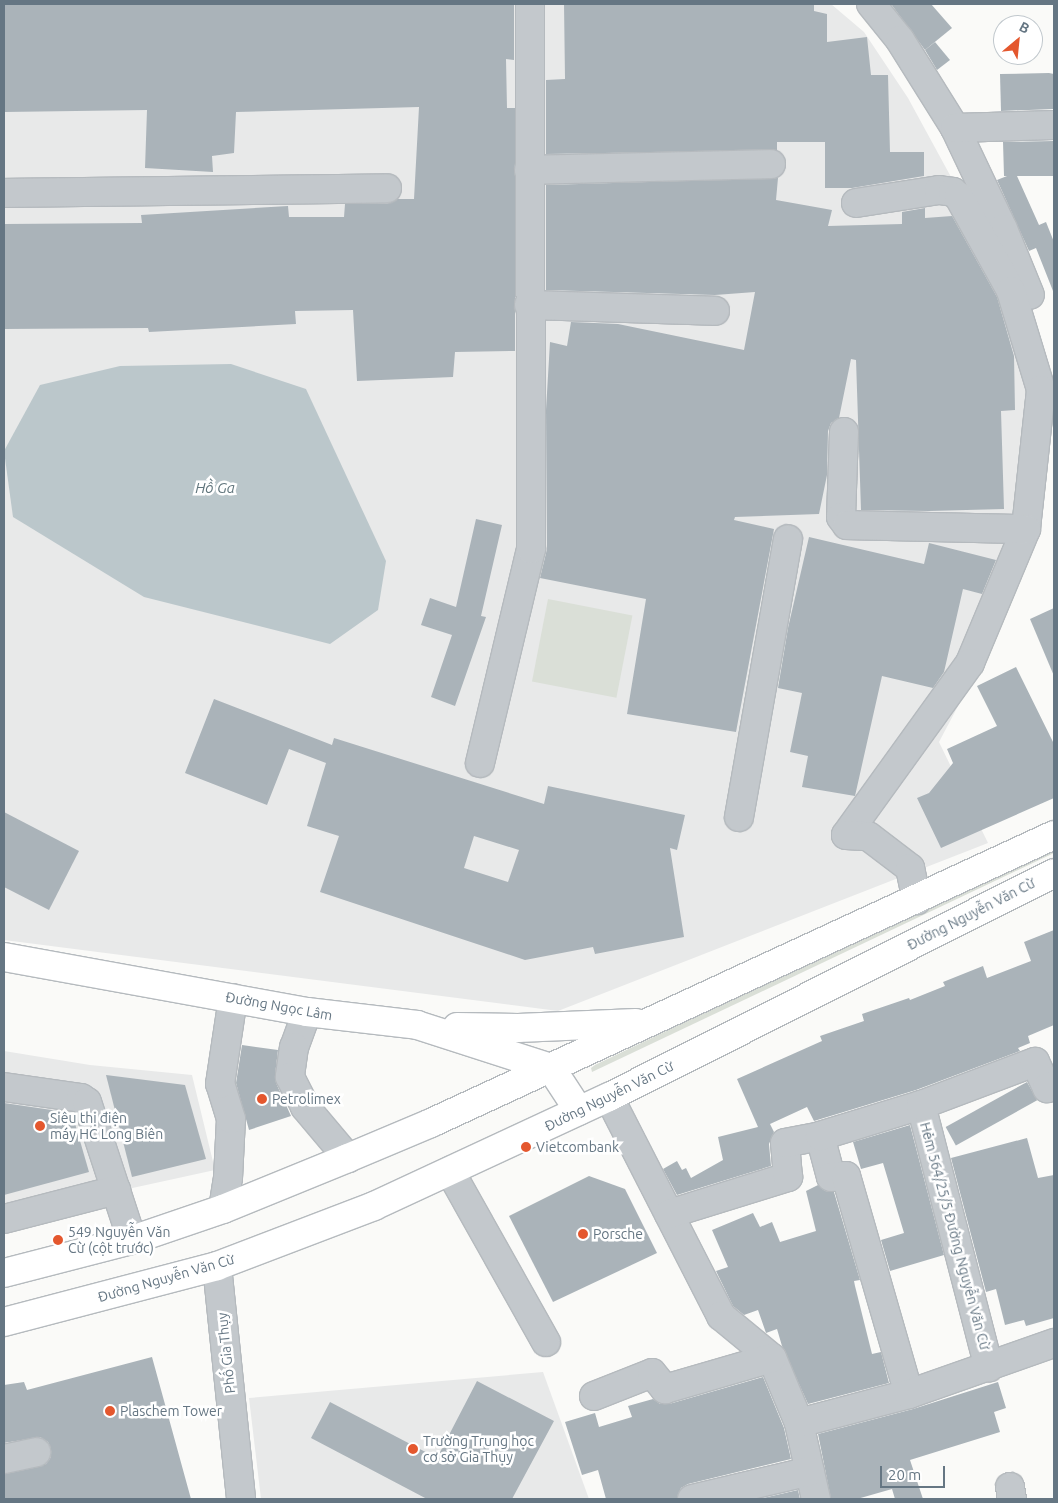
<!DOCTYPE html>
<html>
<head>
<meta charset="utf-8">
<style>
	body { margin:0 }
	#map { position:relative; width:1058px; height:1503px; overflow:hidden; background:#fafaf8; font-family:Ubuntu,sans-serif }
	div>[style] { position:absolute }
	.built>* { inset:0; background:#e8e9e9 }
	.green>* { inset:0; background:#dadfd7; transform-origin:0 0 }
	.water>* { inset:0; background:#bbc7cb }
	.building>* { inset:0; background:#aab3b9; transform-origin:0 0 }
	.roads { filter:drop-shadow(1px 0 #b5babe) drop-shadow(-1px 0 #b5babe) drop-shadow(0 1px #b5babe) drop-shadow(0 -1px #b5babe) }
	.minor>* { height:28px; margin:-14px; padding:0 14px; transform-origin:14px; border-radius:14px; background:#c3c8cc }
	.major>* { height:28px; margin:-14px; padding:0 14px; transform-origin:14px; border-radius:14px; background:#fff }
	.dots>* { width:14px; height:14px; translate:-50% -50%; box-sizing:border-box; border:2px solid #fff; border-radius:50% }
	span { translate:-50% -50%; white-space:nowrap; text-align:center; line-height:1.15; -webkit-text-stroke:5px #fff; paint-order:stroke }
	.street-label { font-size:14px; color:#657683 }
	.poi-label { font-size:14px; color:#657683 }
	.left { translate:0 -50%; text-align:left }
	.water-label { font-size:15px; color:#60757c; font-style:italic }
	.frame { position:absolute; inset:0; border:5px solid #657683; pointer-events:none }
	.north { position:absolute; left:993px; top:15px; width:50px; height:50px; box-sizing:border-box; background:#fff; border:1px solid #c1c8cd; border-radius:50%; rotate:28deg; font-size:14px; font-weight:700; line-height:20px; text-align:center; color:#657683 }
	.north::after { content:''; display:block; margin:auto; width:18px; height:22px; background:#e4572e; clip-path:polygon(50% 0,100% 100%,50% 72%,0 100%) }
	.scale { position:absolute; left:880px; top:1466px; width:65px; height:22px; box-sizing:border-box; border:2px solid #657683; border-top:0; padding-left:6px; font-size:15px; line-height:18px; white-space:nowrap; color:#657683; -webkit-text-stroke:4px #fff; paint-order:stroke }
</style>
</head>
<body>
<div id="map">
	<div class="built">
		<div style="clip-path:polygon(4px 4px,831px 4px,864px 32px,908px 98px,963px 199px,1031px 364px,1042px 468px,992px 642px,939px 742px,988px 843px,558px 1011px,4px 940px)"></div>
		<div style="clip-path:polygon(4px 1051px,90px 1065px,192px 1075px,215px 1170px,4px 1216px)"></div>
		<div style="clip-path:polygon(543px 1372px,589px 1499px,261px 1499px,249px 1398px)"></div>
	</div>
	<div class="green">
		<div style="left:548px;top:599px;width:86px;height:84px;rotate:11deg"></div>
		<div style="clip-path:polygon(1054px 846px,1054px 853px,592px 1072px,591px 1068px,595px 1065px)"></div>
	</div>
	<div class="water">
		<div style="clip-path:polygon(231px 364px,306px 389px,386px 561px,378px 610px,330px 644px,144px 597px,13px 517px,4px 451px,40px 385px,120px 366px)"></div>
	</div>
	<div class="building">
		<div style="clip-path:polygon(4px 4px,514px 4px,514px 60px,506px 59px,507px 108px,515px 108px,515px 351px,455px 352px,453px 377px,357px 381px,353px 310px,295px 311px,296px 324px,149px 332px,148px 328px,4px 329px,4px 224px,142px 223px,141px 215px,288px 206px,289px 217px,344px 217px,345px 204px,387px 204px,397px 199px,414px 199px,419px 107px,236px 112px,234px 153px,212px 156px,213px 172px,145px 168px,147px 110px,4px 112px)"></div>
		<div style="clip-path:polygon(564px 4px,814px 4px,814px 11px,827px 14px,827px 42px,867px 37px,871px 75px,888px 75px,890px 152px,924px 152px,924px 176px,852px 188px,825px 188px,825px 142px,777px 142px,777px 150px,546px 154px,546px 80px,565px 79px)"></div>
		<div style="clip-path:polygon(891px 4px,931px 4px,952px 28px,925px 50px)"></div>
		<div style="clip-path:polygon(935px 42px,950px 60px,937px 70px,925px 50px)"></div>
		<div style="clip-path:polygon(1049px 73px,1054px 74px,1054px 109px,1001px 111px,1000px 74px)"></div>
		<div style="clip-path:polygon(1054px 141px,1054px 176px,1017px 176px,1039px 225px,1046px 222px,1054px 242px,1053px 291px,1036px 248px,1029px 251px,997px 180px,1007px 176px,1004px 176px,1003px 142px)"></div>
		<div style="clip-path:polygon(778px 178px,776px 200px,832px 210px,828px 226px,902px 224px,902px 212px,925px 208px,925px 218px,952px 216px,997px 297px,1014px 356px,1015px 410px,1001px 411px,1004px 509px,929px 511px,861px 510px,856px 360px,851px 359px,839px 418px,831px 423px,828px 431px,827px 475px,819px 514px,735px 517px,734px 520px,774px 529px,736px 732px,627px 714px,646px 599px,540px 578px,547px 549px,546px 410px,550px 342px,567px 346px,571px 322px,618px 324px,744px 350px,755px 292px,715px 295px,546px 290px,546px 185px)"></div>
		<div style="clip-path:polygon(476px 519px,502px 525px,481px 616px,486px 617px,455px 706px,431px 697px,452px 635px,421px 625px,430px 598px,456px 607px)"></div>
		<div style="clip-path:polygon(809px 537px,924px 564px,929px 543px,996px 560px,982px 594px,963px 589px,944px 672px,933px 688px,882px 676px,855px 796px,802px 787px,808px 756px,790px 752px,802px 693px,778px 688px,788px 628px)"></div>
		<div style="clip-path:polygon(1054px 608px,1054px 676px,1030px 619px)"></div>
		<div style="clip-path:polygon(1016px 667px,1054px 744px,1054px 798px,941px 848px,917px 798px,929px 793px,953px 763px,947px 749px,997px 726px,977px 686px)"></div>
		<div style="clip-path:polygon(evenodd,214px 699px,332px 745px,334px 738px,544px 804px,548px 786px,685px 815px,677px 850px,670px 848px,684px 937px,595px 954px,593px 947px,525px 960px,320px 892px,339px 836px,307px 826px,326px 763px,289px 749px,267px 805px,185px 773px,214px 699px,474px 836px,519px 850px,508px 882px,464px 868px,474px 836px)"></div>
		<div style="clip-path:polygon(4px 812px,79px 851px,49px 910px,4px 887px)"></div>
		<div style="clip-path:polygon(1054px 930px,1054px 1025px,1028px 1036px,1030px 1043px,1018px 1048px,1020px 1051px,916px 1090px,814px 1121px,807px 1107px,770px 1124px,774px 1132px,769px 1144px,771px 1166px,677px 1195px,663px 1169px,677px 1161px,682px 1170px,686px 1168px,691px 1178px,723px 1160px,718px 1137px,758px 1127px,737px 1079px,822px 1041px,820px 1036px,864px 1021px,862px 1014px,909px 998px,910px 1000px,945px 986px,943px 982px,983px 966px,987px 978px,1031px 961px,1024px 942px)"></div>
		<div style="clip-path:polygon(242px 1045px,278px 1050px,275px 1075px,276px 1083px,291px 1116px,249px 1130px,236px 1083px)"></div>
		<div style="clip-path:polygon(106px 1075px,185px 1085px,206px 1159px,132px 1177px)"></div>
		<div style="left:1027px;top:1082px;width:21px;height:93px;rotate:61deg"></div>
		<div style="clip-path:polygon(4px 1103px,72px 1113px,89px 1172px,4px 1195px)"></div>
		<div style="clip-path:polygon(910px 1125px,944px 1255px,890px 1271px,881px 1240px,904px 1233px,883px 1163px,861px 1169px,853px 1142px)"></div>
		<div style="clip-path:polygon(1027px 1138px,1038px 1178px,1054px 1175px,1054px 1318px,1026px 1326px,1024px 1320px,1005px 1325px,996px 1289px,986px 1292px,951px 1158px)"></div>
		<div style="clip-path:polygon(589px 1176px,625px 1189px,657px 1253px,553px 1302px,509px 1216px)"></div>
		<div style="clip-path:polygon(818px 1185px,825px 1191px,834px 1192px,860px 1280px,854px 1281px,855px 1286px,872px 1354px,881px 1352px,889px 1383px,808px 1404px,782px 1346px,777px 1329px,766px 1333px,758px 1310px,744px 1315px,733px 1306px,716px 1271px,728px 1267px,712px 1230px,753px 1213px,760px 1227px,772px 1222px,780px 1242px,816px 1231px,806px 1191px)"></div>
		<div style="clip-path:polygon(152px 1357px,191px 1499px,4px 1499px,4px 1474px,46px 1464px,51px 1457px,51px 1449px,48px 1442px,40px 1437px,4px 1443px,4px 1385px,24px 1382px,27px 1390px)"></div>
		<div style="clip-path:polygon(763px 1377px,784px 1428px,791px 1459px,688px 1484px,681px 1488px,677px 1499px,606px 1499px,598px 1470px,582px 1475px,565px 1422px,595px 1413px,599px 1427px,632px 1417px,628px 1406px,653px 1399px,660px 1404px,669px 1404px)"></div>
		<div style="clip-path:polygon(477px 1381px,554px 1421px,512px 1499px,427px 1499px,311px 1438px,330px 1402px,437px 1458px)"></div>
		<div style="clip-path:polygon(998px 1382px,1006px 1408px,994px 1412px,1000px 1432px,910px 1460px,923px 1499px,895px 1499px,892px 1489px,857px 1499px,831px 1499px,818px 1434px,913px 1409px)"></div>
		<div style="clip-path:polygon(798px 1490px,800px 1499px,759px 1499px)"></div>
	</div>
	<div class="roads">
		<div class="minor">
			<div style="left:871px;top:4px;width:46px;rotate:51.1deg"></div>
			<div style="left:900px;top:40px;width:104px;rotate:58deg"></div>
			<div style="left:955px;top:128px;width:112px;rotate:64.6deg"></div>
			<div style="left:1003px;top:229px;width:71px;rotate:67.8deg"></div>
			<div style="left:955px;top:128px;width:99px;rotate:-1.7deg"></div>
			<div style="left:529px;top:170px;width:242px;rotate:-1.4deg"></div>
			<div style="left:4px;top:193px;width:383px;rotate:-0.7deg"></div>
			<div style="left:856px;top:203px;width:84px;rotate:-8.9deg"></div>
			<div style="left:939px;top:190px;width:14px;rotate:8deg"></div>
			<div style="left:953px;top:192px;width:8px;rotate:40deg"></div>
			<div style="left:959px;top:197px;width:107px;rotate:61deg"></div>
			<div style="left:1011px;top:291px;width:103px;rotate:73.1deg"></div>
			<div style="left:1041px;top:390px;width:140px;rotate:96.2deg"></div>
			<div style="left:1026px;top:529px;width:145px;rotate:112.7deg"></div>
			<div style="left:970px;top:663px;width:212px;rotate:125.8deg"></div>
			<div style="left:846px;top:835px;width:22px;rotate:3deg"></div>
			<div style="left:868px;top:836px;width:53px;rotate:37.3deg"></div>
			<div style="left:910px;top:868px;width:33px;rotate:78deg"></div>
			<div style="left:529px;top:305px;width:186px;rotate:1.8deg"></div>
			<div style="left:844px;top:432px;width:85px;rotate:92deg"></div>
			<div style="left:841px;top:517px;width:10px;rotate:53deg"></div>
			<div style="left:847px;top:525px;width:179px;rotate:1.3deg"></div>
			<div style="left:480px;top:763px;width:220px;rotate:-76.6deg"></div>
			<div style="left:531px;top:549px;width:545px;rotate:-90.11deg"></div>
			<div style="left:739px;top:817px;width:282px;rotate:-80deg"></div>
			<div style="left:307px;top:1012px;width:37px;rotate:110deg"></div>
			<div style="left:294px;top:1047px;width:30px;rotate:98deg"></div>
			<div style="left:290px;top:1077px;width:34px;rotate:63deg"></div>
			<div style="left:305px;top:1107px;width:67px;rotate:49.9deg"></div>
			<div style="left:4px;top:1087px;width:78px;rotate:8.1deg"></div>
			<div style="left:81px;top:1098px;width:7px;rotate:34deg"></div>
			<div style="left:87px;top:1102px;width:145px;rotate:71.9deg"></div>
			<div style="left:609px;top:1097px;width:246px;rotate:62.9deg"></div>
			<div style="left:721px;top:1316px;width:66px;rotate:39.5deg"></div>
			<div style="left:772px;top:1358px;width:70px;rotate:67.4deg"></div>
			<div style="left:799px;top:1423px;width:78px;rotate:77.4deg"></div>
			<div style="left:921px;top:1105px;width:271px;rotate:75.5deg"></div>
			<div style="left:820px;top:1136px;width:42px;rotate:75deg"></div>
			<div style="left:831px;top:1177px;width:15px;rotate:-4deg"></div>
			<div style="left:846px;top:1176px;width:227px;rotate:73.9deg"></div>
			<div style="left:450px;top:1171px;width:196px;rotate:60.7deg"></div>
			<div style="left:223px;top:1209px;width:31px;rotate:-81deg"></div>
			<div style="left:228px;top:1178px;width:59px;rotate:-87.1deg"></div>
			<div style="left:231px;top:1119px;width:37px;rotate:-107deg"></div>
			<div style="left:220px;top:1084px;width:87px;rotate:-81.4deg"></div>
			<div style="left:669px;top:1214px;width:125px;rotate:-17.3deg"></div>
			<div style="left:788px;top:1177px;width:34px;rotate:-95deg"></div>
			<div style="left:785px;top:1143px;width:36px;rotate:-11deg"></div>
			<div style="left:820px;top:1136px;width:106px;rotate:-17.1deg"></div>
			<div style="left:921px;top:1105px;width:122px;rotate:-20.7deg"></div>
			<div style="left:1035px;top:1062px;width:29px;rotate:65deg"></div>
			<div style="left:1047px;top:1088px;width:8px;rotate:-23deg"></div>
			<div style="left:4px;top:1219px;width:116px;rotate:-14.5deg"></div>
			<div style="left:217px;top:1266px;width:234px;rotate:84.1deg"></div>
			<div style="left:594px;top:1396px;width:62px;rotate:-21.6deg"></div>
			<div style="left:652px;top:1373px;width:21px;rotate:51deg"></div>
			<div style="left:665px;top:1389px;width:111px;rotate:-16.2deg"></div>
			<div style="left:799px;top:1423px;width:114px;rotate:-14.8deg"></div>
			<div style="left:909px;top:1394px;width:154px;rotate:-19.4deg"></div>
			<div style="left:4px;top:1459px;width:33px;rotate:-12deg"></div>
			<div style="left:1010px;top:1487px;width:12px;rotate:81deg"></div>
			<div style="left:692px;top:1499px;width:121px;rotate:-13.3deg"></div>
		</div>
		<div class="major">
			<div style="left:4px;top:957px;width:308px;rotate:10.3deg"></div>
			<div style="left:307px;top:1012px;width:111px;rotate:6.7deg"></div>
			<div style="left:417px;top:1025px;width:141px;rotate:17.8deg"></div>
			<div style="left:457px;top:1027px;width:61px;rotate:0.9deg"></div>
			<div style="left:518px;top:1028px;width:118px;rotate:-2.4deg"></div>
			<div style="left:551px;top:1068px;width:51px;rotate:56.9deg"></div>
			<div style="left:4px;top:1273px;width:132px;rotate:-14.5deg"></div>
			<div style="left:132px;top:1240px;width:96px;rotate:-18.8deg"></div>
			<div style="left:223px;top:1209px;width:135px;rotate:-22.2deg"></div>
			<div style="left:348px;top:1158px;width:90px;rotate:-22.9deg"></div>
			<div style="left:431px;top:1123px;width:686px;rotate:-24.81deg"></div>
			<div style="left:4px;top:1322px;width:220px;rotate:-14.7deg"></div>
			<div style="left:217px;top:1266px;width:168px;rotate:-20.9deg"></div>
			<div style="left:374px;top:1206px;width:259px;rotate:-24.9deg"></div>
			<div style="left:609px;top:1097px;width:498px;rotate:-26.7deg"></div>
		</div>
	</div>
	<div class="dots">
		<div style="left:262px;top:1099px;background:#e4572e"></div>
		<div style="left:40px;top:1126px;background:#e4572e"></div>
		<div style="left:526px;top:1147px;background:#e4572e"></div>
		<div style="left:583px;top:1234px;background:#e4572e"></div>
		<div style="left:58px;top:1240px;background:#e4572e"></div>
		<div style="left:110px;top:1411px;background:#e4572e"></div>
		<div style="left:413px;top:1449px;background:#e4572e"></div>
	</div>
	<div class="street-label">
		<span style="left:971px;top:914px;rotate:-27deg">Đường Nguyễn Văn Cừ</span>
		<span style="left:279px;top:1006px;rotate:10deg">Đường Ngọc Lâm</span>
		<span style="left:609px;top:1096px;rotate:-26deg">Đường Nguyễn Văn Cừ</span>
		<span style="left:955px;top:1236px;rotate:75deg">Hẻm 564/25/5 Đường Nguyễn Văn Cừ</span>
		<span style="left:166px;top:1278px;rotate:-16deg">Đường Nguyễn Văn Cừ</span>
		<span style="left:226px;top:1353px;rotate:-96deg">Phố Gia Thụy</span>
	</div>
	<div class="poi-label">
		<span class="left" style="left:272px;top:1099px">Petrolimex</span>
		<span class="left" style="left:50px;top:1126px">Siêu thị điện<br>máy HC Long Biên</span>
		<span class="left" style="left:536px;top:1147px">Vietcombank</span>
		<span class="left" style="left:68px;top:1240px">549 Nguyễn Văn<br>Cừ (cột trước)</span>
		<span class="left" style="left:593px;top:1234px">Porsche</span>
		<span class="left" style="left:120px;top:1411px">Plaschem Tower</span>
		<span class="left" style="left:423px;top:1449px">Trường Trung học<br>cơ sở Gia Thụy</span>
	</div>
	<div class="water-label">
		<span style="left:215px;top:488px">Hồ Ga</span>
	</div>
	<div class="frame"></div>
	<div class="north">B</div>
	<div class="scale">20 m</div>
</div>
</body>
</html>
